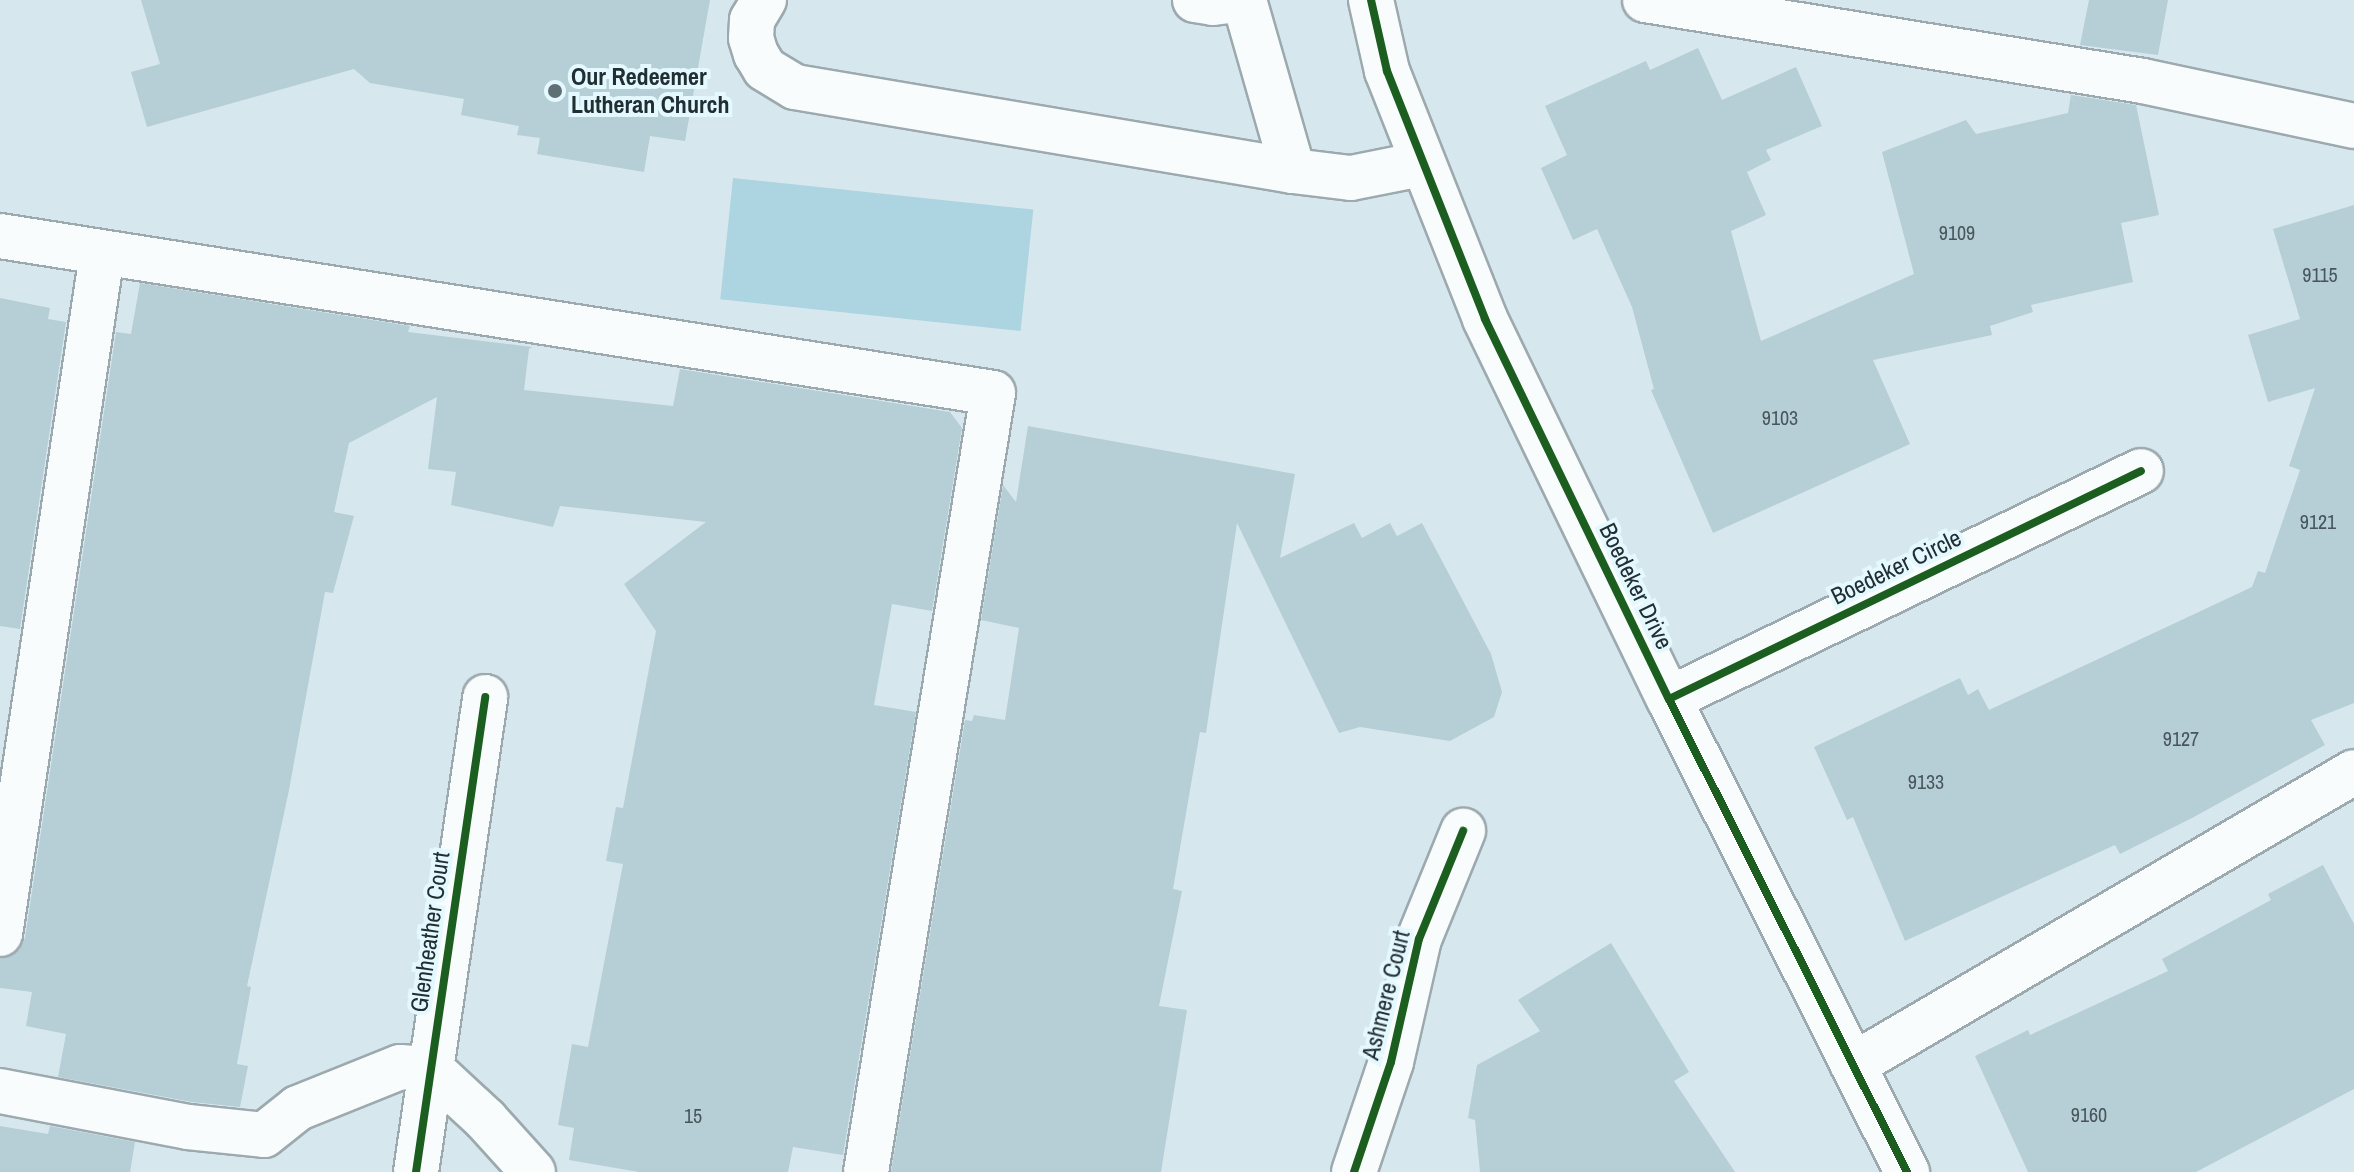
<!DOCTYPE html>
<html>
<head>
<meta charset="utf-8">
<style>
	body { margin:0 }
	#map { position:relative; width:2354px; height:1172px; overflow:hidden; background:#d6e8ee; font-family:"Archivo Narrow",sans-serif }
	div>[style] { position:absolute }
	.green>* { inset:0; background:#add4e1; transform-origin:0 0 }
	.building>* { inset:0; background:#b6ced6 }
	.roads { filter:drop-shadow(2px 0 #9ca9ae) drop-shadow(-2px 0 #9ca9ae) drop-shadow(0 2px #9ca9ae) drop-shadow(0 -2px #9ca9ae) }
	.minor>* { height:44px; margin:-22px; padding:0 22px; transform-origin:22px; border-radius:22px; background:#f9fcfc }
	.cycleway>* { height:8px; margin:-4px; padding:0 4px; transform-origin:4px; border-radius:4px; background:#1b5e20 }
	.dots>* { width:22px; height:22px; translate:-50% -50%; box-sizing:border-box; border:4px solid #e4f8ff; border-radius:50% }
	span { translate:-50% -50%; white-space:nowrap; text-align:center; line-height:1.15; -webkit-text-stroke:8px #e4f8ff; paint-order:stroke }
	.number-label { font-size:20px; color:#46565b }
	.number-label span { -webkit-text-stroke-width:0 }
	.poi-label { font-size:24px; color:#212e32; font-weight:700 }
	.left { translate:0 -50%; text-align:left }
	.street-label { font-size:24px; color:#212e32 }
</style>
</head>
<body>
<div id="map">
	<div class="green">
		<div style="left:733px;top:178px;width:302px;height:122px;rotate:6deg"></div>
	</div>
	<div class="building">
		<div style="clip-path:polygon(141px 0,710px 0,685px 141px,650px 136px,644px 172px,537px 154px,540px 138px,517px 135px,519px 126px,461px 115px,464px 99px,370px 83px,354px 69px,147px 127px,131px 72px,160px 64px)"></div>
		<div style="clip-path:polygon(2089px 0,2168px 0,2158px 55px,2080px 45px)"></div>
		<div style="clip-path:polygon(1698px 48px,1722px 100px,1796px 67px,1822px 126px,1766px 150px,1771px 160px,1747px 172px,1766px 215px,1731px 231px,1761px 341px,1914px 274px,1882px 152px,1966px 120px,1976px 134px,2068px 113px,2071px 95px,2136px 105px,2159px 215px,2121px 223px,2133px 282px,2031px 305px,2033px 312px,1990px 326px,1992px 335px,1873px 360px,1910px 444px,1713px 533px,1651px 390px,1654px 389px,1632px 307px,1597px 229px,1573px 240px,1541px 168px,1567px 155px,1545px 106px,1646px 61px,1650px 70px)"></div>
		<div style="clip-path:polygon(2354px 205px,2354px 703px,2311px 720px,2325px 745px,2192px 818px,2120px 854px,2115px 845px,1905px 941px,1853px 817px,1847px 820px,1814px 747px,1960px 678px,1968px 695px,1978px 689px,1989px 710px,2252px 587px,2258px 571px,2265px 573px,2300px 470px,2289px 466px,2315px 388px,2268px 402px,2248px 335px,2300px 319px,2273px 229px)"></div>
		<div style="clip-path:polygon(140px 283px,410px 326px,408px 332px,532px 347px,529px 349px,524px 390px,673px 406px,680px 369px,950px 412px,962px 428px,932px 611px,892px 604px,874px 705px,916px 712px,843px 1155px,793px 1147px,788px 1172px,639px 1172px,569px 1160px,574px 1128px,558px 1125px,572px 1044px,588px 1047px,623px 864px,606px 861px,616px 807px,623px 808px,656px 631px,624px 584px,706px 522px,560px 506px,553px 527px,451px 505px,456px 472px,428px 469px,437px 397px,349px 443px,334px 512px,354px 516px,333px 593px,325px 592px,289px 790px,247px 986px,251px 987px,237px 1064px,248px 1066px,240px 1107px,192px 1102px,58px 1077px,66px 1034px,26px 1026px,32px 992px,0 988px,0 958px,19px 950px,25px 938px,116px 332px,131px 334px)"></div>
		<div style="clip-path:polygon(0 298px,50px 308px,48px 319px,66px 322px,20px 629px,0 626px)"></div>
		<div style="clip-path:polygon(1028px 426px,1295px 474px,1280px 558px,1354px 523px,1362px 538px,1390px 523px,1397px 536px,1422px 523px,1491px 654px,1502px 692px,1494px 717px,1450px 741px,1360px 727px,1339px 733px,1237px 523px,1206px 733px,1200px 732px,1173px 889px,1182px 891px,1159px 1006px,1187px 1010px,1161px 1172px,891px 1172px,965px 720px,972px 721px,974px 715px,1005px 720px,1019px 628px,981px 620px,1003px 485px,1016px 502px)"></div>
		<div style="clip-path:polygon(2323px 865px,2354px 924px,2354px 1089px,2196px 1172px,2028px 1172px,1975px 1056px,2028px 1030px,2030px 1035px,2168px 971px,2162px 959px,2271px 900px,2268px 894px)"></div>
		<div style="clip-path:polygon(1611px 943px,1689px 1072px,1674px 1081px,1735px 1172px,1480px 1172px,1475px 1120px,1468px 1118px,1477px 1065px,1540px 1031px,1518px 1000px)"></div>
		<div style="clip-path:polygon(0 1126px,48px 1134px,50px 1126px,135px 1142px,130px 1172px,0 1172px)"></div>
	</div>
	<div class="roads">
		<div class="minor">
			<div style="left:764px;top:0;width:23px;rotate:121deg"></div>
			<div style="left:752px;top:20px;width:18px;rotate:93deg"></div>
			<div style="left:751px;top:38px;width:17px;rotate:73deg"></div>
			<div style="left:756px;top:54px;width:17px;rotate:59deg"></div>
			<div style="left:765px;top:69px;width:35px;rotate:31deg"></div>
			<div style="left:795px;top:87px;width:505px;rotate:9.57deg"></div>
			<div style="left:1293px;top:171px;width:58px;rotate:6.9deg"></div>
			<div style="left:1351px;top:178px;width:71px;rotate:-11.3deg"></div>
			<div style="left:1195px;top:0;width:18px;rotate:9deg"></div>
			<div style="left:1213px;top:3px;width:23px;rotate:-7deg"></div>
			<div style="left:1244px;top:0;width:178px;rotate:74deg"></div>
			<div style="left:1371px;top:0;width:73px;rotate:77.3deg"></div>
			<div style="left:1387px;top:71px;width:267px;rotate:68.4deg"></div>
			<div style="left:1485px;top:319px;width:422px;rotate:64.2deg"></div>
			<div style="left:1669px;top:699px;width:530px;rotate:63.29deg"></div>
			<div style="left:1645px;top:0;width:505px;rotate:9.24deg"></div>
			<div style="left:2143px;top:81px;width:216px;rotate:12deg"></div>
			<div style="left:0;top:236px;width:1005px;rotate:8.98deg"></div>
			<div style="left:993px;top:393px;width:789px;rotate:99.26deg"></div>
			<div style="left:1669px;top:699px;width:524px;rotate:-25.78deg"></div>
			<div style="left:0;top:934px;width:688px;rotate:-81.47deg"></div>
			<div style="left:1853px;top:1065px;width:580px;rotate:-30.32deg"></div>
			<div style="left:0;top:1091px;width:191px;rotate:10.8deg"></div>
			<div style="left:188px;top:1127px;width:76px;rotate:6deg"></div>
			<div style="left:264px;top:1135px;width:43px;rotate:-38.5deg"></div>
			<div style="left:298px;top:1108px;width:110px;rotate:-21.9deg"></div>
			<div style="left:400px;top:1067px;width:31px;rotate:4deg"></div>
			<div style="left:431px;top:1069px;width:75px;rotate:42.8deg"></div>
			<div style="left:486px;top:1120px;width:70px;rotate:47.9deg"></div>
			<div style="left:416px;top:1172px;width:480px;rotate:-81.7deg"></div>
			<div style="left:1354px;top:1172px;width:116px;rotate:-71.4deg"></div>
			<div style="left:1391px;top:1062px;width:126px;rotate:-77.2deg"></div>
			<div style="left:1419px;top:939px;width:117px;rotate:-67.8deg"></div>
		</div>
	</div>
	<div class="cycleway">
		<div style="left:1371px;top:0;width:73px;rotate:77.3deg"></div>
		<div style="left:1387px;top:71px;width:267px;rotate:68.4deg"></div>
		<div style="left:1485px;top:319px;width:422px;rotate:64.2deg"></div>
		<div style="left:1669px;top:699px;width:530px;rotate:63.29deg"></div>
		<div style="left:1669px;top:699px;width:524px;rotate:-25.78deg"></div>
		<div style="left:416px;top:1172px;width:480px;rotate:-81.7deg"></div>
		<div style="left:1354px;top:1172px;width:116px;rotate:-71.4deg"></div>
		<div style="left:1391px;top:1062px;width:126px;rotate:-77.2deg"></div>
		<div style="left:1419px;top:939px;width:117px;rotate:-67.8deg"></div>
	</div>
	<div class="dots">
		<div style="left:555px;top:91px;background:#606f74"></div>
	</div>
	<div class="number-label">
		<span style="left:1957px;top:232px">9109</span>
		<span style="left:2320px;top:274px">9115</span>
		<span style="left:1780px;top:417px">9103</span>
		<span style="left:2318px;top:521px">9121</span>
		<span style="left:2181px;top:738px">9127</span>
		<span style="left:1926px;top:781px">9133</span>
		<span style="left:2089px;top:1114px">9160</span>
		<span style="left:693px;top:1115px">15</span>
	</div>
	<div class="poi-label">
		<span class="left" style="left:571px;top:91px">Our Redeemer<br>Lutheran Church</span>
	</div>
	<div class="street-label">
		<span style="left:1896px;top:567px;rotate:-26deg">Boedeker Circle</span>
		<span style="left:1636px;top:586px;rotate:64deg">Boedeker Drive</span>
		<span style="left:430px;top:932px;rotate:-82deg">Glenheather Court</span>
		<span style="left:1386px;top:995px;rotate:-76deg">Ashmere Court</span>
	</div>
</div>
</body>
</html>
